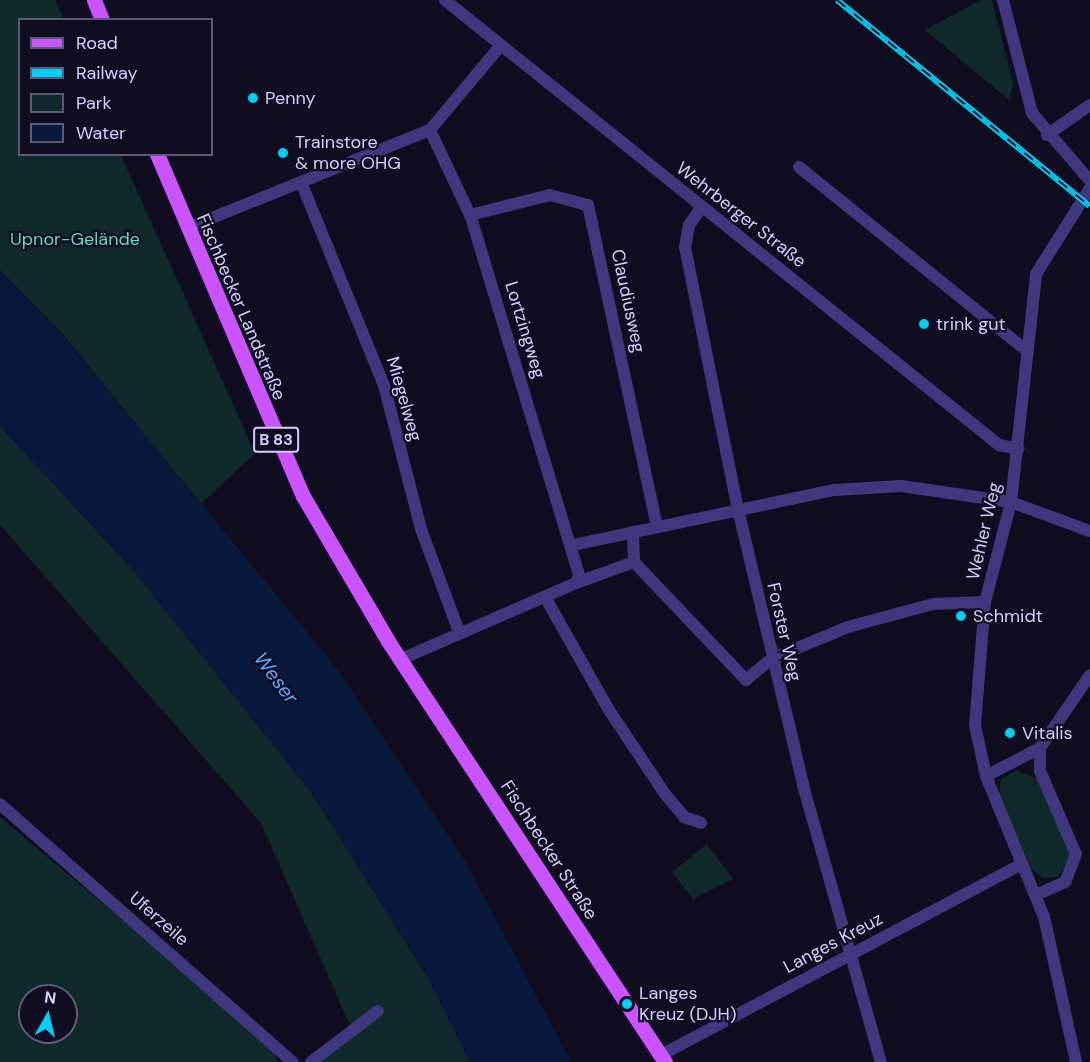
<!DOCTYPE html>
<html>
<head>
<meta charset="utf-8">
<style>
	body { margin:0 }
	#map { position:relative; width:1090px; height:1062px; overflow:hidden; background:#110d20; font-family:"DM Sans",sans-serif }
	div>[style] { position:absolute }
	.green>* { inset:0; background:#10292a }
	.water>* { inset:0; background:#09193d }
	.minor>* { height:12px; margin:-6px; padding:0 6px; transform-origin:6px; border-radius:6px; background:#3f387f }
	.major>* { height:15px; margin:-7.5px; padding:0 7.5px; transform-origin:7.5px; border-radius:7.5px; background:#c954fe }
	.rail>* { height:6px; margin-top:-3px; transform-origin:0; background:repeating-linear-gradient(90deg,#110d20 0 11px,#02cef5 0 22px); box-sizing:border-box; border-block:2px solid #02cef5 }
	.dots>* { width:16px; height:16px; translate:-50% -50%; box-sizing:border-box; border:3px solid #110d20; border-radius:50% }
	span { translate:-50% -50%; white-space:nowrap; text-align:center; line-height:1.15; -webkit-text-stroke:4.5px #110d20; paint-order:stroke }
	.shield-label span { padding:2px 4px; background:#110d20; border:2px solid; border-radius:4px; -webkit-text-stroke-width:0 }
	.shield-label { font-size:16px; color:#d5ccff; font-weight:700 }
	.poi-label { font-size:18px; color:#d5ccff }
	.left { translate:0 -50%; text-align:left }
	.street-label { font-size:18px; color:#d5ccff }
	.park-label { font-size:18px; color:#59dec5 }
	.water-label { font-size:20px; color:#5ba9fe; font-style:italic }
	.legend { position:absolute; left:18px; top:18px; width:195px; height:138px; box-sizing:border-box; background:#110d20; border:2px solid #5f5979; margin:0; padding:8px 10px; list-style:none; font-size:18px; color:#d5ccff }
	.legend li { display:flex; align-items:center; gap:12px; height:30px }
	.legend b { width:30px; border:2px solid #5f5979 }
	.north { position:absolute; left:18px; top:984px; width:60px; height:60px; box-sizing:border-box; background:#110d20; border:2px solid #5f5979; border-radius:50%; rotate:8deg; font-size:16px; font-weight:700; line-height:24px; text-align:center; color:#d5ccff }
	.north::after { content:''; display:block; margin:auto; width:21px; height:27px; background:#02cef5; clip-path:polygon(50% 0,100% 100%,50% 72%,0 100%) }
</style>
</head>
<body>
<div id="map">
	<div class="green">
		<div style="clip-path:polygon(0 0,55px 0,64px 19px,20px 20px,20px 154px,121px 155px,255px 453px,201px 504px,61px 332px,0 270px)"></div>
		<div style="clip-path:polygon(981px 0,992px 0,1013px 83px,1009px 100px,925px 30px)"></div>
		<div style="clip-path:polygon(0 426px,133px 570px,311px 792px,428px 978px,470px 1062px,314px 1062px,351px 1028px,261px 823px,0 525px)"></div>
		<div style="clip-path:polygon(1016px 770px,1039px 780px,1071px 855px,1058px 877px,1043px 878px,1031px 869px,999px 797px,1001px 780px)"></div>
		<div style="clip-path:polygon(evenodd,0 817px,272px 1046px,278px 1062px,0 1062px,0 817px,30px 996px,66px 996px,66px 1032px,30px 1032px,30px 996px)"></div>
		<div style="clip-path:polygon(707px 844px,733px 879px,693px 899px,672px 872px)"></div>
	</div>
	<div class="water">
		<div style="clip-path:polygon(0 270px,60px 332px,339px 671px,465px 861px,571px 1062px,470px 1062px,428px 978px,311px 792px,133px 570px,0 426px)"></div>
	</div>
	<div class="minor">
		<div style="left:445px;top:0;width:711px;rotate:38.77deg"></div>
		<div style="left:999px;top:445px;width:20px;rotate:11deg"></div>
		<div style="left:1003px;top:0;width:117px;rotate:75.6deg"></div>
		<div style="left:1032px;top:113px;width:89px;rotate:49.5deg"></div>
		<div style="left:1047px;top:135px;width:52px;rotate:-34.9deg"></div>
		<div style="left:799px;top:167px;width:294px;rotate:38.9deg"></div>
		<div style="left:301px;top:182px;width:219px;rotate:67.8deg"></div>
		<div style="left:384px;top:385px;width:149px;rotate:75.6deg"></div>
		<div style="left:421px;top:529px;width:110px;rotate:69.7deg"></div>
		<div style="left:701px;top:208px;width:21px;rotate:125deg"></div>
		<div style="left:689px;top:225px;width:22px;rotate:100deg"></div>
		<div style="left:685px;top:247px;width:267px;rotate:78.6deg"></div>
		<div style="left:738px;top:509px;width:284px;rotate:76.7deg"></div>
		<div style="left:803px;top:785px;width:288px;rotate:74.3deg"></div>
		<div style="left:470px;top:215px;width:82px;rotate:-14deg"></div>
		<div style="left:550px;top:195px;width:39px;rotate:15deg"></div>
		<div style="left:588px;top:205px;width:328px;rotate:77.9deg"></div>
		<div style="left:187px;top:228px;width:262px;rotate:-22deg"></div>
		<div style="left:430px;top:130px;width:111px;rotate:-50.1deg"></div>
		<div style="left:573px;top:545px;width:268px;rotate:-11.9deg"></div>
		<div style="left:835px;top:490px;width:66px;rotate:-3.5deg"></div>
		<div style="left:901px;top:486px;width:111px;rotate:8.3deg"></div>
		<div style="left:1011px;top:502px;width:84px;rotate:20.2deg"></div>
		<div style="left:634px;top:562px;width:163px;rotate:46.5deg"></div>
		<div style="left:746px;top:680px;width:33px;rotate:-40deg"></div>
		<div style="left:771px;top:659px;width:83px;rotate:-22.6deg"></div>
		<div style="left:848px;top:627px;width:88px;rotate:-15.1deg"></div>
		<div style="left:933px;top:604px;width:52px;rotate:-2.2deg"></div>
		<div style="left:576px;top:583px;width:62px;rotate:-19.9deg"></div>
		<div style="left:634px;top:562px;width:30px;rotate:-92deg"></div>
		<div style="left:545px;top:597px;width:130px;rotate:60.5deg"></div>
		<div style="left:609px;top:710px;width:101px;rotate:56.3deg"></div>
		<div style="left:665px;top:794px;width:30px;rotate:50deg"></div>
		<div style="left:684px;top:817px;width:18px;rotate:19deg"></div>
		<div style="left:399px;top:660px;width:193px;rotate:-23.5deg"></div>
		<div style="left:576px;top:583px;width:9px;rotate:-69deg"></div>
		<div style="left:579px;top:575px;width:376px;rotate:-106.8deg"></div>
		<div style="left:470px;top:215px;width:94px;rotate:-115.2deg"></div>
		<div style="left:1040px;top:748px;width:88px;rotate:-55.6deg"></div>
		<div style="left:986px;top:776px;width:61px;rotate:-27.4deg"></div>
		<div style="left:1040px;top:748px;width:23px;rotate:90deg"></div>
		<div style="left:1040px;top:771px;width:90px;rotate:66.6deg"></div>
		<div style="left:1076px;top:854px;width:30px;rotate:111deg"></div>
		<div style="left:1065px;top:882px;width:32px;rotate:156deg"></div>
		<div style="left:0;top:804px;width:390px;rotate:41.4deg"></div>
		<div style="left:661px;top:1055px;width:408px;rotate:-27.9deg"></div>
		<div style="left:311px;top:1062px;width:84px;rotate:-37.3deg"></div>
		<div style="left:1076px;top:1062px;width:148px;rotate:-102.4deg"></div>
		<div style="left:1044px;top:917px;width:152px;rotate:-112.4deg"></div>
		<div style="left:986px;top:776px;width:52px;rotate:-102.2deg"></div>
		<div style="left:975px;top:725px;width:123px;rotate:-85.4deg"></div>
		<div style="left:985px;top:602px;width:103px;rotate:-75.4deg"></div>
		<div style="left:1011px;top:502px;width:229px;rotate:-83.7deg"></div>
		<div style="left:1036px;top:274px;width:102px;rotate:-57.9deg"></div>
	</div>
	<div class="major">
		<div style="left:94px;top:0;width:22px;rotate:68deg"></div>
		<div style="left:157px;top:154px;width:372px;rotate:66.9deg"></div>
		<div style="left:303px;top:496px;width:168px;rotate:59.6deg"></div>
		<div style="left:388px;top:641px;width:504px;rotate:56.66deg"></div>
	</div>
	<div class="rail">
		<div style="left:837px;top:0;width:326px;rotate:39.2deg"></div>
	</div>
	<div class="dots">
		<div style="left:253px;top:98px;background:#02cef5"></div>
		<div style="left:283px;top:153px;background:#02cef5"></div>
		<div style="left:924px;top:324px;background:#02cef5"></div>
		<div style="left:961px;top:616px;background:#02cef5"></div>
		<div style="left:1010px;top:733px;background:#02cef5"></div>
		<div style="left:627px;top:1004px;background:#02cef5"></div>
	</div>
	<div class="shield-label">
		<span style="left:276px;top:440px">B 83</span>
	</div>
	<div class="poi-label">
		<span class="left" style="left:265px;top:98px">Penny</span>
		<span class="left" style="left:295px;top:153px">Trainstore<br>&amp; more OHG</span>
		<span class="left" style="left:936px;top:324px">trink gut</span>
		<span class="left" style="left:973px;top:616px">Schmidt</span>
		<span class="left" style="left:1022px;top:733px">Vitalis</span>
		<span class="left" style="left:639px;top:1004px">Langes<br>Kreuz (DJH)</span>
	</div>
	<div class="street-label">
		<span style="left:741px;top:215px;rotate:38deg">Wehrberger Straße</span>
		<span style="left:628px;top:301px;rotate:78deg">Claudiusweg</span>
		<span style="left:241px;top:307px;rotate:67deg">Fischbecker Landstraße</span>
		<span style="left:525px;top:330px;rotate:73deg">Lortzingweg</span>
		<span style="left:404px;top:399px;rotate:74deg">Miegelweg</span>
		<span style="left:984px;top:531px;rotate:-77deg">Wehler Weg</span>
		<span style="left:784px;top:632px;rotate:77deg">Forster Weg</span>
		<span style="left:549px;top:850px;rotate:57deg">Fischbecker Straße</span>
		<span style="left:159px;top:919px;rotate:41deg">Uferzeile</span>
		<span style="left:833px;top:943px;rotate:-28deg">Langes Kreuz</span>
	</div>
	<div class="park-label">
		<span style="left:75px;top:239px">Upnor-Gelände</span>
	</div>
	<div class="water-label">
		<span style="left:276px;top:678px;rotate:53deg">Weser</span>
	</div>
	<ul class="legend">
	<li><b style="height:8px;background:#c954fe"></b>Road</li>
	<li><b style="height:8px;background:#02cef5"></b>Railway</li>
	<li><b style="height:16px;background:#10292a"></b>Park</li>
	<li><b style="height:16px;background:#09193d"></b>Water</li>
	</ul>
	<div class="north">N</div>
</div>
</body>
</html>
